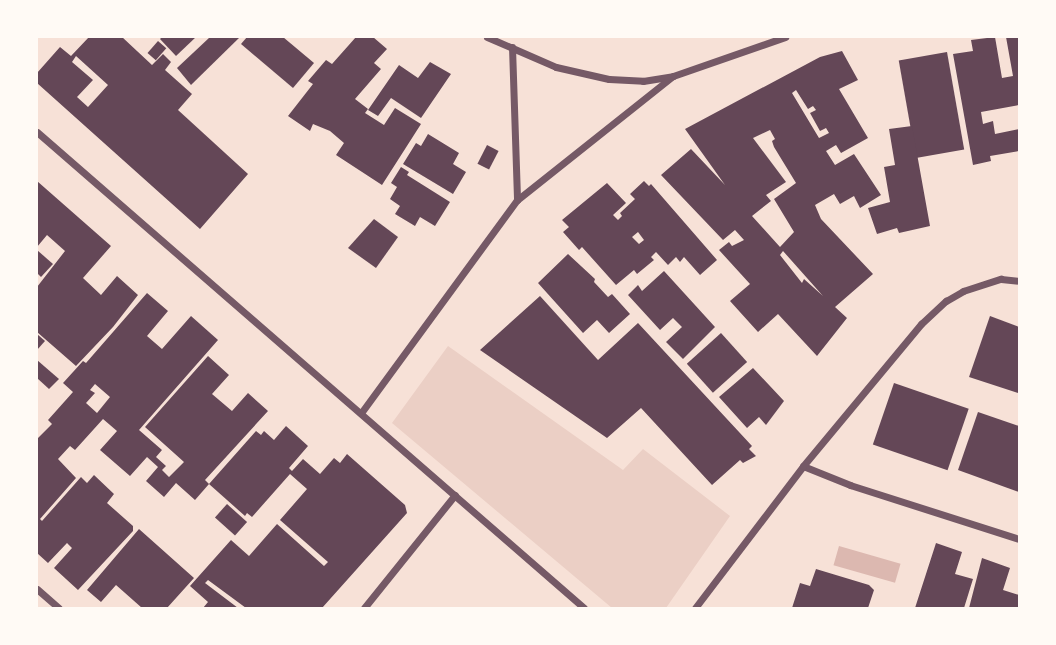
<!DOCTYPE html>
<html>
<head>
<meta charset="utf-8">
<style>
	body { margin:0 }
	#map { position:relative; width:1056px; height:645px; overflow:hidden; background:#f7e1d7; font-family:"Varela Round",sans-serif }
	div>[style] { position:absolute }
	.green>* { inset:0; background:#ebcfc5 }
	.water>* { inset:0; background:#dcb8b0; transform-origin:0 0 }
	.building>* { inset:0; background:#644757; transform-origin:0 0 }
	.minor>* { height:7px; margin:-3.5px; padding:0 3.5px; transform-origin:3.5px; border-radius:3.5px; background:#755966 }
	span { translate:-50% -50%; white-space:nowrap; text-align:center; line-height:1.15; -webkit-text-stroke:5px #fffaf5; paint-order:stroke }
	.frame { position:absolute; inset:0; border:38px solid #fffaf5; pointer-events:none }
</style>
</head>
<body>
<div id="map">
	<div class="green">
		<div style="clip-path:polygon(448px 346px,623px 470px,643px 449px,730px 516px,666px 608px,612px 608px,392px 423px)"></div>
	</div>
	<div class="water">
		<div style="left:839px;top:546px;width:64px;height:20px;rotate:16deg"></div>
	</div>
	<div class="building">
		<div style="clip-path:polygon(evenodd,89px 37px,122px 37px,152px 65px,163px 54px,171px 62px,165px 70px,192px 94px,178px 110px,248px 174px,200px 229px,37px 83px,37px 73px,60px 47px,71px 56px,89px 37px,76px 56px,108px 85px,88px 107px,77px 97px,93px 80px,72px 62px,76px 56px)"></div>
		<div style="clip-path:polygon(162px 37px,196px 37px,176px 56px,160px 39px)"></div>
		<div style="clip-path:polygon(210px 37px,240px 37px,191px 85px,177px 68px)"></div>
		<div style="clip-path:polygon(247px 37px,283px 37px,314px 63px,293px 88px,241px 44px)"></div>
		<div style="clip-path:polygon(356px 37px,373px 37px,387px 49px,374px 63px,381px 69px,355px 99px,368px 109px,365px 113px,384px 125px,395px 108px,421px 124px,382px 185px,336px 155px,344px 143px,330px 131px,313px 124px,310px 131px,288px 116px,313px 84px,308px 81px,326px 60px,332px 64px)"></div>
		<div style="clip-path:polygon(995px 37px,1002px 78px,1013px 76px,1006px 37px,1019px 37px,1019px 105px,981px 112px,983px 124px,993px 121px,995px 134px,1019px 129px,1019px 151px,990px 156px,991px 161px,973px 165px,953px 54px,973px 51px,971px 40px)"></div>
		<div style="left:158px;top:41px;width:11px;height:16px;rotate:41deg"></div>
		<div style="clip-path:polygon(evenodd,842px 51px,858px 80px,839px 89px,868px 138px,841px 153px,836px 145px,826px 151px,835px 165px,854px 154px,881px 195px,860px 208px,854px 196px,840px 204px,834px 194px,815px 205px,821px 219px,873px 274px,835px 307px,847px 318px,817px 356px,778px 314px,758px 332px,730px 301px,750px 284px,719px 250px,729px 242px,732px 246px,744px 240px,735px 230px,723px 240px,661px 175px,691px 149px,725px 185px,685px 129px,820px 57px,842px 51px,796px 90px,808px 109px,813px 106px,816px 110px,810px 113px,820px 131px,826px 128px,829px 133px,819px 138px,792px 93px,796px 90px,842px 51px,770px 130px,775px 139px,772px 141px,774px 147px,796px 183px,774px 199px,794px 232px,780px 247px,752px 216px,771px 201px,766px 195px,786px 182px,753px 138px,770px 130px,842px 51px,783px 251px,823px 296px,804px 279px,802px 283px,780px 255px,783px 251px)"></div>
		<div style="left:947px;top:52px;width:99px;height:49px;rotate:80deg"></div>
		<div style="clip-path:polygon(430px 62px,451px 74px,421px 118px,391px 98px,378px 116px,368px 110px,399px 65px,418px 78px)"></div>
		<div style="clip-path:polygon(912px 126px,930px 226px,899px 233px,897px 228px,877px 234px,868px 208px,890px 202px,884px 167px,895px 165px,889px 129px)"></div>
		<div style="clip-path:polygon(428px 134px,459px 153px,453px 164px,466px 172px,453px 194px,403px 164px,416px 143px,421px 146px)"></div>
		<div style="left:487px;top:145px;width:13px;height:21px;rotate:27deg"></div>
		<div style="clip-path:polygon(401px 167px,409px 172px,407px 175px,450px 202px,435px 226px,420px 217px,415px 226px,395px 214px,400px 206px,390px 199px,397px 187px,391px 183px)"></div>
		<div style="clip-path:polygon(37px 181px,111px 246px,83px 278px,101px 295px,117px 276px,138px 295px,113px 327px,76px 366px,37px 332px,37px 287px,65px 251px,47px 235px,37px 247px)"></div>
		<div style="clip-path:polygon(evenodd,644px 181px,649px 186px,651px 184px,717px 260px,700px 275px,684px 257px,680px 262px,676px 257px,668px 265px,656px 252px,651px 257px,654px 260px,637px 274px,634px 270px,616px 285px,582px 247px,579px 250px,563px 232px,569px 227px,562px 220px,607px 183px,626px 203px,613px 215px,618px 220px,622px 216px,620px 213px,635px 199px,630px 194px,644px 181px,638px 232px,644px 240px,639px 244px,632px 237px,638px 232px)"></div>
		<div style="clip-path:polygon(374px 219px,398px 237px,376px 268px,348px 248px)"></div>
		<div style="clip-path:polygon(37px 250px,53px 264px,41px 277px,37px 273px)"></div>
		<div style="clip-path:polygon(568px 254px,595px 279px,594px 282px,608px 297px,612px 294px,630px 314px,609px 333px,597px 320px,583px 333px,538px 283px)"></div>
		<div style="clip-path:polygon(664px 271px,715px 327px,683px 359px,666px 342px,682px 327px,673px 318px,660px 330px,628px 295px,638px 285px,642px 291px)"></div>
		<div style="clip-path:polygon(evenodd,147px 293px,168px 311px,147px 336px,162px 349px,191px 316px,218px 340px,139px 430px,162px 450px,156px 457px,166px 466px,162px 470px,169px 477px,184px 462px,145px 427px,208px 356px,229px 375px,212px 394px,232px 411px,248px 393px,268px 411px,205px 480px,209px 484px,195px 500px,176px 483px,164px 497px,146px 481px,158px 467px,147px 457px,130px 476px,100px 450px,117px 431px,103px 419px,75px 450px,70px 446px,58px 459px,76px 478px,40px 519px,42px 521px,81px 477px,87px 483px,94px 475px,114px 494px,107px 503px,133px 526px,133px 531px,78px 590px,54px 568px,72px 548px,67px 543px,48px 563px,37px 553px,37px 439px,52px 424px,48px 420px,73px 392px,63px 383px,83px 361px,86px 363px,147px 293px,95px 384px,110px 397px,97px 413px,86px 403px,95px 393px,90px 390px,95px 384px)"></div>
		<div style="clip-path:polygon(540px 296px,598px 360px,638px 323px,752px 446px,749px 449px,756px 456px,743px 463px,740px 460px,712px 485px,641px 408px,607px 438px,480px 350px)"></div>
		<div style="clip-path:polygon(990px 316px,1019px 327px,1018px 393px,969px 377px)"></div>
		<div style="left:721px;top:333px;width:39px;height:46px;rotate:48deg"></div>
		<div style="clip-path:polygon(37px 334px,45px 341px,37px 350px)"></div>
		<div style="clip-path:polygon(37px 360px,59px 379px,49px 389px,37px 378px)"></div>
		<div style="clip-path:polygon(753px 368px,784px 401px,766px 425px,759px 417px,747px 428px,719px 397px)"></div>
		<div style="left:894px;top:383px;width:79px;height:65px;rotate:19deg"></div>
		<div style="clip-path:polygon(978px 412px,1019px 426px,1019px 492px,958px 470px)"></div>
		<div style="clip-path:polygon(286px 426px,308px 446px,289px 468px,292px 471px,303px 459px,320px 474px,334px 458px,340px 463px,347px 454px,405px 505px,407px 513px,322px 608px,246px 608px,208px 580px,205px 583px,238px 608px,203px 608px,208px 602px,190px 586px,231px 540px,249px 556px,277px 524px,324px 566px,328px 562px,280px 520px,307px 489px,290px 474px,252px 517px,247px 513px,245px 516px,209px 484px,256px 431px,261px 435px,264px 431px,274px 440px)"></div>
		<div style="left:227px;top:504px;width:27px;height:18px;rotate:42deg"></div>
		<div style="clip-path:polygon(139px 529px,194px 578px,167px 608px,142px 608px,116px 585px,101px 602px,87px 590px)"></div>
		<div style="clip-path:polygon(936px 543px,962px 552px,955px 574px,973px 579px,964px 608px,915px 608px)"></div>
		<div style="clip-path:polygon(982px 558px,1010px 568px,1003px 590px,1019px 595px,1019px 608px,969px 608px)"></div>
		<div style="clip-path:polygon(816px 569px,869px 585px,874px 590px,868px 608px,792px 608px,800px 583px,810px 586px)"></div>
	</div>
	<div class="minor">
		<div style="left:487px;top:37px;width:75px;rotate:23.5deg"></div>
		<div style="left:556px;top:67px;width:54px;rotate:12.8deg"></div>
		<div style="left:609px;top:79px;width:34px;rotate:3deg"></div>
		<div style="left:643px;top:81px;width:30px;rotate:-9deg"></div>
		<div style="left:673px;top:76px;width:119px;rotate:-19.2deg"></div>
		<div style="left:512px;top:47px;width:153px;rotate:88.1deg"></div>
		<div style="left:517px;top:200px;width:199px;rotate:-38.5deg"></div>
		<div style="left:37px;top:132px;width:725px;rotate:41.03deg"></div>
		<div style="left:361px;top:413px;width:264px;rotate:-53.8deg"></div>
		<div style="left:803px;top:466px;width:51px;rotate:22deg"></div>
		<div style="left:850px;top:485px;width:177px;rotate:17.7deg"></div>
		<div style="left:37px;top:589px;width:29px;rotate:41deg"></div>
		<div style="left:364px;top:608px;width:145px;rotate:-51.2deg"></div>
		<div style="left:695px;top:608px;width:178px;rotate:-52.7deg"></div>
		<div style="left:803px;top:466px;width:185px;rotate:-50.3deg"></div>
		<div style="left:921px;top:324px;width:34px;rotate:-43deg"></div>
		<div style="left:946px;top:301px;width:20px;rotate:-30deg"></div>
		<div style="left:963px;top:291px;width:40px;rotate:-18deg"></div>
		<div style="left:1001px;top:279px;width:18px;rotate:6deg"></div>
	</div>
	<div class="frame"></div>
</div>
</body>
</html>
